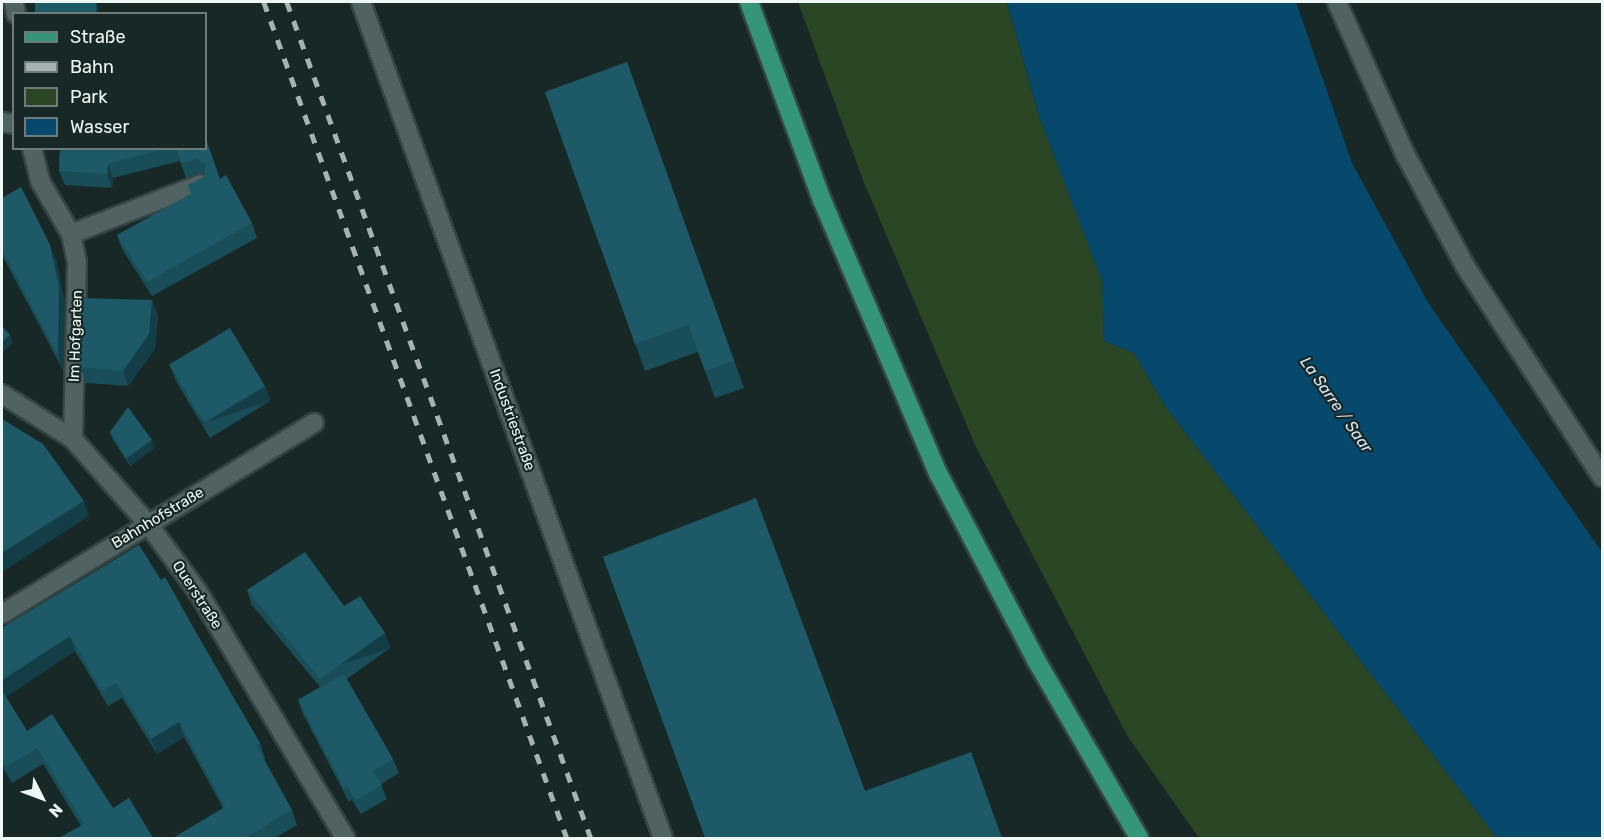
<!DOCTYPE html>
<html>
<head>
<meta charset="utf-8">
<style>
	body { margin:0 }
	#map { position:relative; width:1604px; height:840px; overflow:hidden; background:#172827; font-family:Rubik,sans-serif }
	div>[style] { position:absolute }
	.green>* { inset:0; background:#2a4625 }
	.water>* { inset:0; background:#06496d }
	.roads { filter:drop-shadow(2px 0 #364443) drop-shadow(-2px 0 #364443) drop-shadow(0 2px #364443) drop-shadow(0 -2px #364443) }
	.minor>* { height:18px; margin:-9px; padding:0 9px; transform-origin:9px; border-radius:9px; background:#506362 }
	.major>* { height:18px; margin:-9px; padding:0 9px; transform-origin:9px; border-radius:9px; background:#359578 }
	.rail>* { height:4.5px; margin-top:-2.25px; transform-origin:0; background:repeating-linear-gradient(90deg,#a6b3b2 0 10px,transparent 0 20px) }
	.wall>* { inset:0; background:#194d58 }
	.shaded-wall>* { inset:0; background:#143e47; transform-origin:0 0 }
	.building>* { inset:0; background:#1d5966; transform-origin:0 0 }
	span { translate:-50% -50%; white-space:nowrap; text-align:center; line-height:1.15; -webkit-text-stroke:4.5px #172827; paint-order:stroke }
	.street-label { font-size:15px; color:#edf8f6 }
	.water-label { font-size:16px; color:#d3e5f3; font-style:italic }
	.frame { position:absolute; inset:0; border:3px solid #edf8f6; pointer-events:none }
	.legend { position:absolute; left:12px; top:12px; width:195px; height:138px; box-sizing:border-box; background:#172827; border:2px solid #6d7b7a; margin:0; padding:8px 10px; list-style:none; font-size:18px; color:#edf8f6 }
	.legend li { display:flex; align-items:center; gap:12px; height:30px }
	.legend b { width:30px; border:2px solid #6d7b7a }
	.north { position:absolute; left:12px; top:768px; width:60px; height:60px; -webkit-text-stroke:4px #172827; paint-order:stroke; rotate:132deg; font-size:16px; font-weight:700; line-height:24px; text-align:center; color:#edf8f6 }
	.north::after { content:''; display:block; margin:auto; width:21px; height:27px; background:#edf8f6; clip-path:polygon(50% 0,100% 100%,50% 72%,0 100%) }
</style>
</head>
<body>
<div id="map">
	<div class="green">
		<div style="clip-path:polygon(798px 2px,1007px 2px,1039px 116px,1103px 281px,1104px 341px,1134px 353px,1165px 406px,1497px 838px,1199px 838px,1128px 737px,976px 447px,863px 180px)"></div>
	</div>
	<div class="water">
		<div style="clip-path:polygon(1007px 2px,1296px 2px,1352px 163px,1429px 304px,1602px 552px,1602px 838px,1497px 838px,1165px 406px,1134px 353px,1104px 341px,1102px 281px,1039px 116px)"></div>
	</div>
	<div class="roads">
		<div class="minor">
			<div style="left:14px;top:2px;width:12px;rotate:81deg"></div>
			<div style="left:361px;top:2px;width:889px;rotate:70.14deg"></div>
			<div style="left:1337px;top:2px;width:167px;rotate:65.9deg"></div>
			<div style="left:1405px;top:154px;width:127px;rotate:61.8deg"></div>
			<div style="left:1465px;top:266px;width:252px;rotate:57deg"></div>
			<div style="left:2px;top:122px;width:12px;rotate:9deg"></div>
			<div style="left:32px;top:148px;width:34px;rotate:76deg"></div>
			<div style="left:40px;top:181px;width:61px;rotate:59.7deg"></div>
			<div style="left:71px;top:234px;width:29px;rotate:78deg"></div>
			<div style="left:77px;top:262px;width:177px;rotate:91.3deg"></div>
			<div style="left:71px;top:234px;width:139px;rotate:-21deg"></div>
			<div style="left:2px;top:394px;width:84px;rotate:32.4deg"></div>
			<div style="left:73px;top:439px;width:113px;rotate:48.6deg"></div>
			<div style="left:148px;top:524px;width:84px;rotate:53.7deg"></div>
			<div style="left:198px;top:592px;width:287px;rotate:59.1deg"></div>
			<div style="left:2px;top:614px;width:366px;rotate:-31.5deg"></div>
		</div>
		<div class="major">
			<div style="left:749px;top:2px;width:211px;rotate:69.8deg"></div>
			<div style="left:822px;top:200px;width:299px;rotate:67deg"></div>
			<div style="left:939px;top:475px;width:209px;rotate:62.3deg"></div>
			<div style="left:1036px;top:660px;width:206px;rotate:59.9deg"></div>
		</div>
	</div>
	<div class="rail">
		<div style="left:264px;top:2px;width:889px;rotate:70.08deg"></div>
		<div style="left:287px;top:2px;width:890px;rotate:70.02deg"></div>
	</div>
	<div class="wall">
		<div style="clip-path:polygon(627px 62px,744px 388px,715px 398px,698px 352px,645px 371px,545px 92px)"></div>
		<div style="clip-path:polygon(60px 148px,206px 148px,220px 179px,252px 223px,257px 238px,152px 296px,122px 249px,117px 235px,191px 194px,204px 177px,205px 175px,202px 173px,186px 178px,180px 161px,113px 178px,112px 188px,65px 185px,59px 171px)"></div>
		<div style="clip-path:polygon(2px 198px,56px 260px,65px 303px,63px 370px,2px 255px)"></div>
		<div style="clip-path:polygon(152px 300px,158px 316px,155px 349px,128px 386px,86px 383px,80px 367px)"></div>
		<div style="clip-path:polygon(170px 366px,265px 386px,270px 401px,210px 438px,176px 381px)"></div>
		<div style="clip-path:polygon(110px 432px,154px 448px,130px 466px,113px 440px)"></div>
		<div style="clip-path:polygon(139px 545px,260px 743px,265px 758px,264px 759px,292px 810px,297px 825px,275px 838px,173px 838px,223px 808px,184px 737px,157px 754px,122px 698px,108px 706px,75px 651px,6px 697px,27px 731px,113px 808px,153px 838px,81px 826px,43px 764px,12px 783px,2px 766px,2px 628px)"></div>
		<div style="clip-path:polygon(247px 590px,344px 606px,385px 633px,390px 648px,347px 679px,393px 759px,399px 773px,381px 784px,387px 799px,361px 814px,352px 800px,349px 802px,303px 714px,298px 700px,320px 687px,252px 605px)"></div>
	</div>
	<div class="shaded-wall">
		<div style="left:96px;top:2px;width:2px;height:12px"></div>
		<div style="clip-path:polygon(108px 164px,113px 178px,112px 188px,107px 174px)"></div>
		<div style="clip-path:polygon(50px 245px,56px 260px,65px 303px,63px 370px,58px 355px)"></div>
		<div style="clip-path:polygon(152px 300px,158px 316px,155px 349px,128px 386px,123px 371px)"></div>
		<div style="clip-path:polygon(10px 335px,13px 343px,2px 353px,2px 342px)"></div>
		<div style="left:265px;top:386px;width:16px;height:71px;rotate:72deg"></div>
		<div style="clip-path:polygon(152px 440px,154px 448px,130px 466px,127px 458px)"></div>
		<div style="clip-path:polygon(84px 501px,89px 516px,2px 572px,2px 553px)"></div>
		<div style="left:385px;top:633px;width:16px;height:80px;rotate:72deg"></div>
		<div style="clip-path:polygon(70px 636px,75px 651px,3px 699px,2px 695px,2px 680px)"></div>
		<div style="clip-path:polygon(179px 722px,184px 737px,157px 754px,151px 739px)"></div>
	</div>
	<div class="building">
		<div style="left:35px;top:2px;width:61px;height:12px"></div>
		<div style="clip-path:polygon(627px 62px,734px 361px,705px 371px,688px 325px,635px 344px,545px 92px)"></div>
		<div style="clip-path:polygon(206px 139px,220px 179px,226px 175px,252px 223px,147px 282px,117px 235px,191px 194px,188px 185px,204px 177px,206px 165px,197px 159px,181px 163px,177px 148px,206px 148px)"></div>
		<div style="clip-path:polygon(60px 148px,167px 148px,108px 164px,107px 174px,59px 171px)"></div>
		<div style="clip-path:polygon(21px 187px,50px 245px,59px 287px,58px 355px,2px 250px,2px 198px)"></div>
		<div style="clip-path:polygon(81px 298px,152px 300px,149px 334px,123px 371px,80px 367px)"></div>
		<div style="clip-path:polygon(2px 326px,10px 335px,2px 342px)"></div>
		<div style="left:230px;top:328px;width:68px;height:71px;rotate:59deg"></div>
		<div style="clip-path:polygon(128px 407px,152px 440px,127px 458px,110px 432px)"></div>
		<div style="clip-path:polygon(2px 419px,43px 444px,84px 501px,2px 553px)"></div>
		<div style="clip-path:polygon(756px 498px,865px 791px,971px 752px,1002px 838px,705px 838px,603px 557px)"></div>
		<div style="clip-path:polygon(139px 545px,161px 580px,165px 577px,197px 634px,260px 743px,256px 745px,292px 810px,245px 838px,173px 838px,225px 807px,179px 722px,151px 739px,116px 683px,102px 691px,70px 636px,2px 680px,2px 628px)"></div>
		<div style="clip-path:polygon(305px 552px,344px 606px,360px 596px,385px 633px,320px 679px,247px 590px)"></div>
		<div style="clip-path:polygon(344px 674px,393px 759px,373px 771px,382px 785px,356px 800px,347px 786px,344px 788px,298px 700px)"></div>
		<div style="clip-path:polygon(2px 690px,27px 731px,52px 714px,113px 808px,129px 798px,153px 838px,59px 838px,84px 824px,37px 748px,6px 767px,2px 760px)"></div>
	</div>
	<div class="street-label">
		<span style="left:76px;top:336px;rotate:-88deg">Im Hofgarten</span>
		<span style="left:512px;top:420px;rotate:70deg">Industriestraße</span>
		<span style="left:158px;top:518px;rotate:-31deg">Bahnhofstraße</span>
		<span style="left:197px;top:595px;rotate:57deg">Querstraße</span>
	</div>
	<div class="water-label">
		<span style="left:1336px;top:405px;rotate:55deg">La Sarre / Saar</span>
	</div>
	<div class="frame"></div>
	<ul class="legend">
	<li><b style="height:8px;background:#359578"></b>Straße</li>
	<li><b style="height:8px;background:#a6b3b2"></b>Bahn</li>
	<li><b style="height:16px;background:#2a4625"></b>Park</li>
	<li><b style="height:16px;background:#06496d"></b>Wasser</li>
	</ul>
	<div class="north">N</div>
</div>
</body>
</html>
